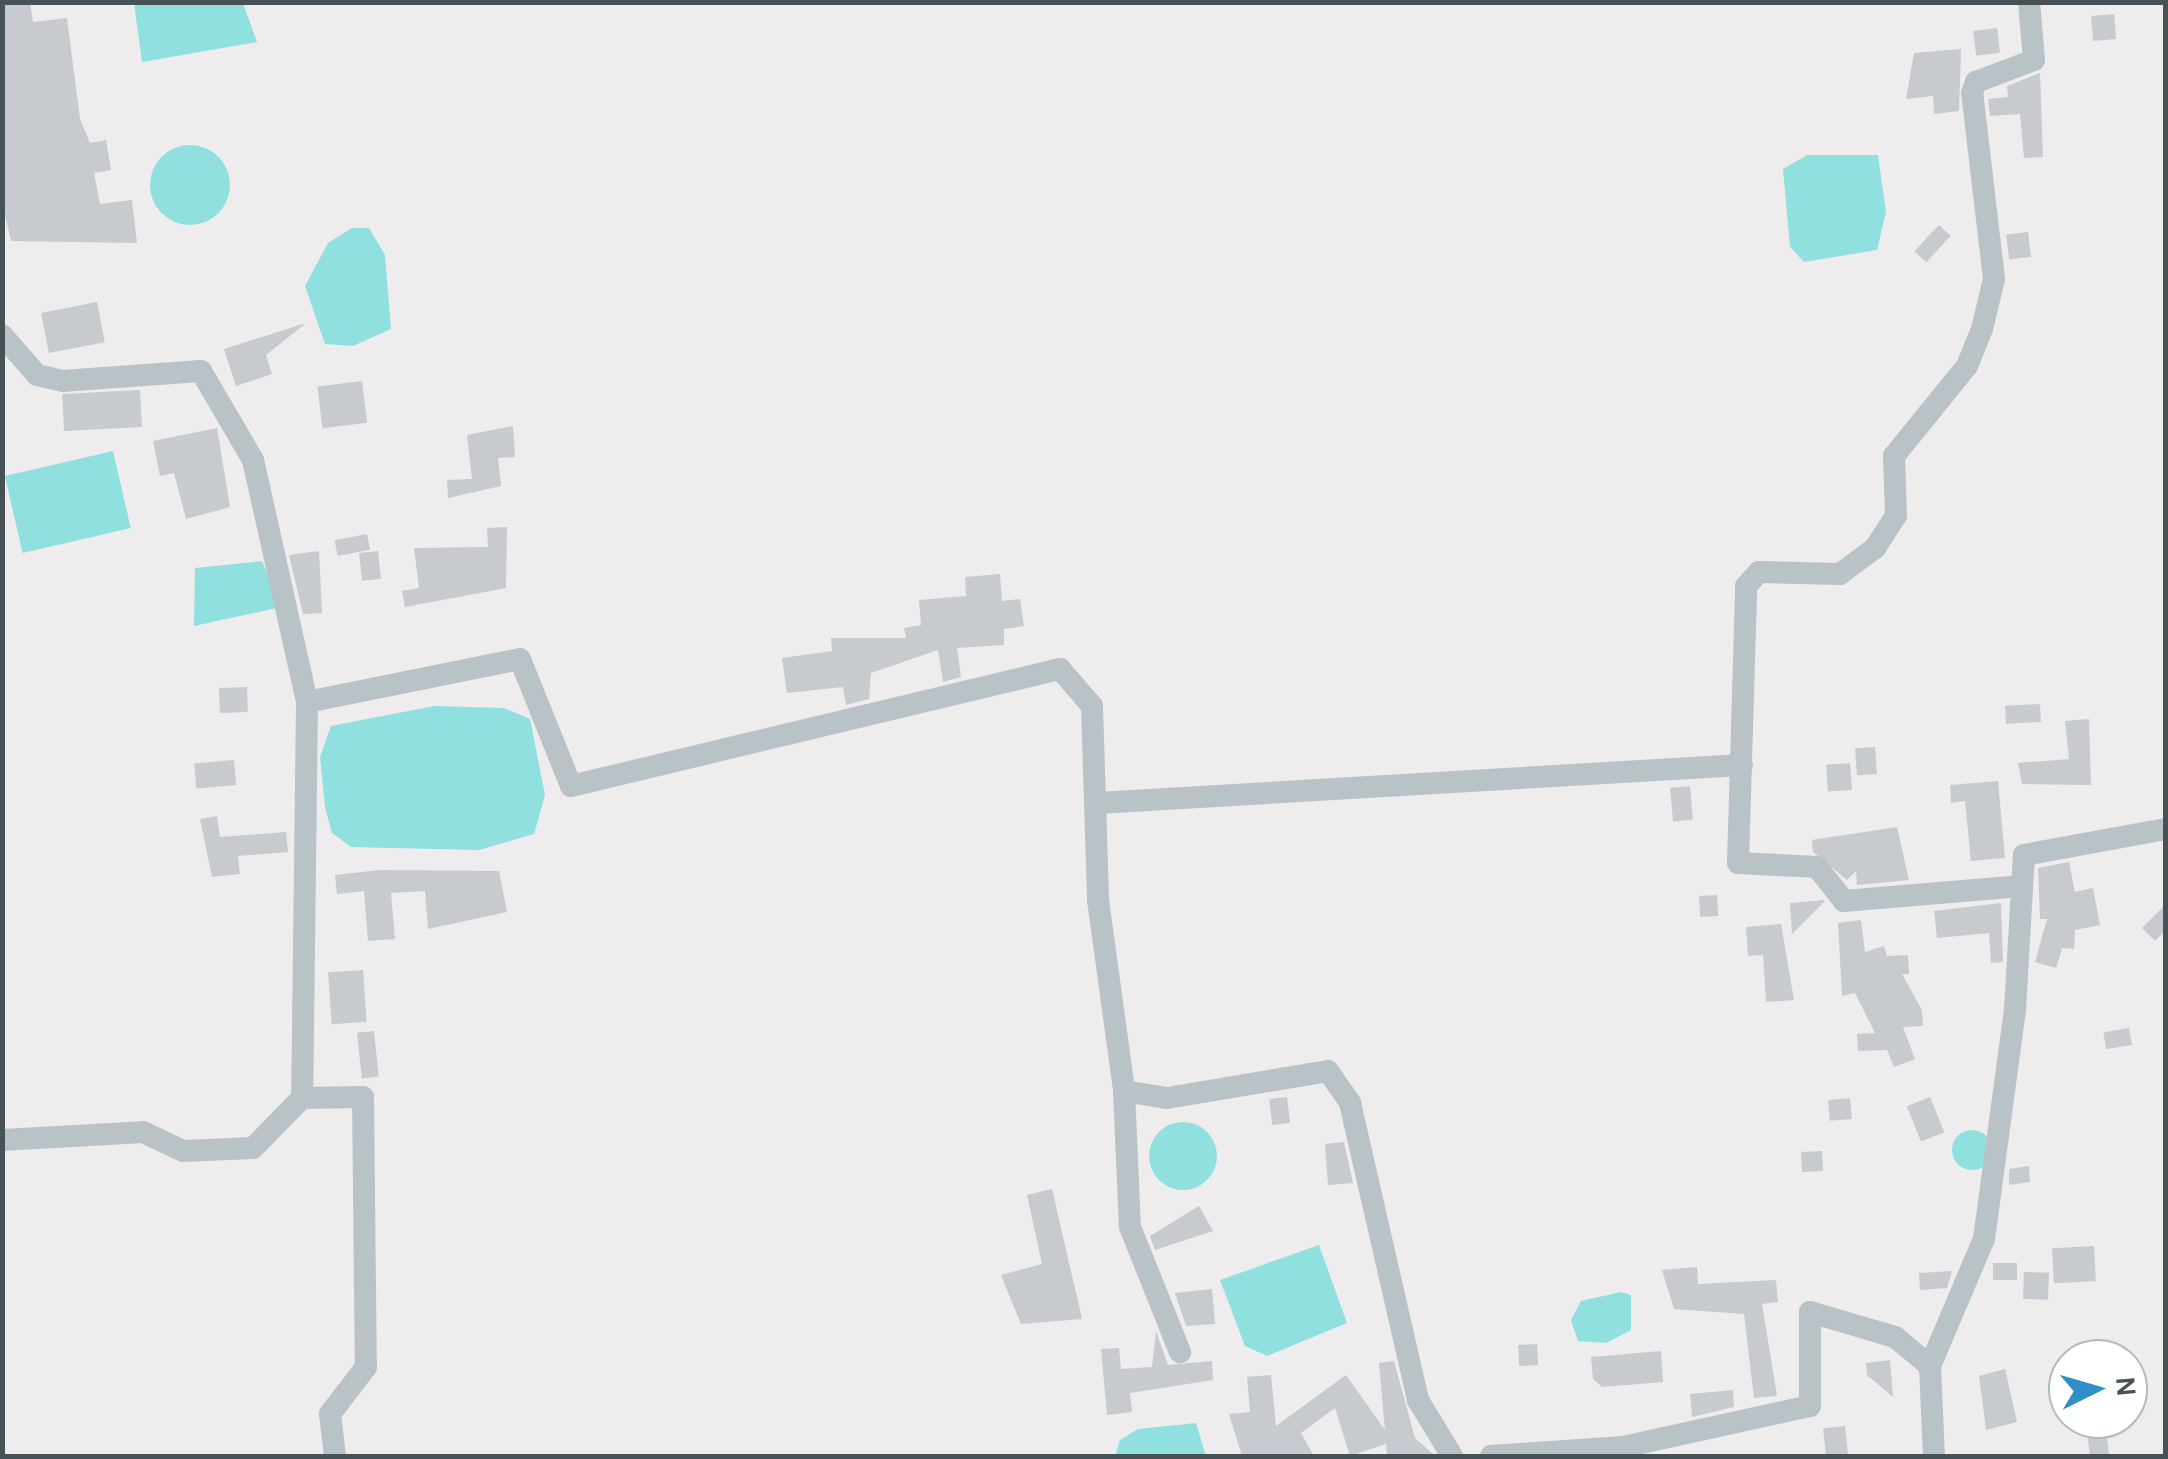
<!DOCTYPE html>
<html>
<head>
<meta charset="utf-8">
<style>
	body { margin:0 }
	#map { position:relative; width:2168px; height:1459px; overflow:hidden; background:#eeecec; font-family:Karla,sans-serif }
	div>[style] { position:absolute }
	.water>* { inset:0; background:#91e0e0; transform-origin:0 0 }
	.round { border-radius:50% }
	.building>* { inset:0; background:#c7cace; transform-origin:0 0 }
	.street>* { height:22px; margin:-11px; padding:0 11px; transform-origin:11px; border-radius:11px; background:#b9c3c7 }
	span { translate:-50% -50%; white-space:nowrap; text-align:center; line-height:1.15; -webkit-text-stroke:8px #fff; paint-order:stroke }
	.frame { position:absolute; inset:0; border:5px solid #475257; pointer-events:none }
	.north { position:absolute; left:2048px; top:1339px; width:100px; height:100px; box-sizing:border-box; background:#fff; border:2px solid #b5babc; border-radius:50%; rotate:85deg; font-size:28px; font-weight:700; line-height:40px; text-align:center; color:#475257 }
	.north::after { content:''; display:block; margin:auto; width:35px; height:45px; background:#2e90c6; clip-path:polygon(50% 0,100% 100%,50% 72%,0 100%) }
</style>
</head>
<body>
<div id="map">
	<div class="water">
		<div style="clip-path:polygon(134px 3px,243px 3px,257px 42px,142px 62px)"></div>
		<div class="round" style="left:150px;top:145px;width:80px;height:80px"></div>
		<div style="clip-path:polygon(1807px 155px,1878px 155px,1886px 212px,1877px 250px,1804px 262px,1790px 247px,1783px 169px)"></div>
		<div style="clip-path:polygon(352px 228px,369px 228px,385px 255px,391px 329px,353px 346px,325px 344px,305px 286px,328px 243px)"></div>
		<div style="left:113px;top:451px;width:79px;height:111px;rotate:77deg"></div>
		<div style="clip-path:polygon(262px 561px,281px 607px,194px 626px,195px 568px)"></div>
		<div style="clip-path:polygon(434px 706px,504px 708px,530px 719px,545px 795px,534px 834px,479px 850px,351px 847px,332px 833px,325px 807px,320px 757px,331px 726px)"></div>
		<div class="round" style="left:1149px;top:1122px;width:68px;height:68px"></div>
		<div class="round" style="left:1952px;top:1130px;width:40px;height:40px"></div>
		<div style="clip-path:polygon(1319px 1245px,1347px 1323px,1267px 1356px,1245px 1346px,1220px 1280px)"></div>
		<div style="clip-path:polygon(1621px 1292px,1631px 1295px,1631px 1330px,1606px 1343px,1578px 1341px,1571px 1320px,1581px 1301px)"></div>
		<div style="clip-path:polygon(1196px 1423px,1206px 1456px,1115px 1456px,1120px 1440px,1138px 1429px)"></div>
	</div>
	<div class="building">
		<div style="clip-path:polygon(2px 2px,30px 2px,33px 22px,67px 18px,80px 119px,90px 143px,106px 140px,111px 170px,94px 173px,100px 204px,132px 200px,137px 243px,11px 241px,2px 201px)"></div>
		<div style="left:2114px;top:14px;width:25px;height:23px;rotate:85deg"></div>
		<div style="left:1997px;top:28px;width:25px;height:24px;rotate:83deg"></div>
		<div style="clip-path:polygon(1961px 49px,1959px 111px,1934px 114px,1933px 96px,1906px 99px,1914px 53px)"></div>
		<div style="clip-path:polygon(2040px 73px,2043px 157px,2024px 158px,2020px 114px,1990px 116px,1988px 99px,2008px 97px,2007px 86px)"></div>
		<div style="left:1939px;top:225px;width:16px;height:36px;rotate:43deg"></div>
		<div style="left:2028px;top:232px;width:25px;height:22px;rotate:83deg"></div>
		<div style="left:97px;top:302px;width:41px;height:57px;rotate:79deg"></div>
		<div style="clip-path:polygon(306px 323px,266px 355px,272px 374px,236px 386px,224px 349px)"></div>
		<div style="left:362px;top:381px;width:42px;height:45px;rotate:83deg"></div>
		<div style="left:140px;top:390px;width:37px;height:78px;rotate:87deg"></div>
		<div style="clip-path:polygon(513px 426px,515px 457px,498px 458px,501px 486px,448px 498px,447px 480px,472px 479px,467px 435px)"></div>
		<div style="clip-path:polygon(217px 428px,230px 507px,186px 519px,174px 473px,160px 476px,153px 441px)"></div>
		<div style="clip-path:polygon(507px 527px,506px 588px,405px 607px,402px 591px,419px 588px,414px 548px,488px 547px,487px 528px)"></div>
		<div style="left:367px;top:534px;width:16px;height:33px;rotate:79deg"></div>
		<div style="clip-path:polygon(319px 551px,322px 613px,303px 614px,289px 555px)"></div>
		<div style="left:378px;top:551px;width:28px;height:19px;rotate:84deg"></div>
		<div style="clip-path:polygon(1000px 574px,1002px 601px,1020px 599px,1024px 626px,1004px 629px,1004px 645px,957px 648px,961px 677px,943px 682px,938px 650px,871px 673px,869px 699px,846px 705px,843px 687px,787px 693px,782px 658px,832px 651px,831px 638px,906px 638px,904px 628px,921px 625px,919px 600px,966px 596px,965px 577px)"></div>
		<div style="left:247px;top:687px;width:25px;height:28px;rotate:88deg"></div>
		<div style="left:2040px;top:704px;width:18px;height:35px;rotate:87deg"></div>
		<div style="clip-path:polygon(2089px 719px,2091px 785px,2022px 784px,2018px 763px,2069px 759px,2065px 721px)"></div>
		<div style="left:1875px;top:747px;width:27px;height:20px;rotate:86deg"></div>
		<div style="left:234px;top:760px;width:25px;height:40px;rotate:85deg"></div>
		<div style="left:1850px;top:763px;width:27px;height:24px;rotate:86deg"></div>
		<div style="clip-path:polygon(1998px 781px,2005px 858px,1971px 861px,1965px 801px,1951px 803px,1950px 785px)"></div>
		<div style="left:1690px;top:786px;width:34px;height:20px;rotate:85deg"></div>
		<div style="clip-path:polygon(217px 816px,220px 837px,286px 832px,288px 852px,238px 856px,240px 874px,212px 877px,200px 819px)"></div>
		<div style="clip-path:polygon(1897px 827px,1909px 880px,1857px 885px,1856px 871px,1847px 880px,1813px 852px,1812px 840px)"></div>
		<div style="clip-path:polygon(2069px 862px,2075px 892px,2093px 888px,2100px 925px,2075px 930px,2074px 949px,2062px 948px,2056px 968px,2035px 962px,2047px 919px,2040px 919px,2038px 868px)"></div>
		<div style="clip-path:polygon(380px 870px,499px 871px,507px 912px,428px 929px,425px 891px,391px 893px,395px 939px,368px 941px,364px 891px,337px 894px,335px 875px)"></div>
		<div style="left:1717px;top:895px;width:21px;height:18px;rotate:87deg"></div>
		<div style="clip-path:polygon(1824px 900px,1825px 901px,1792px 934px,1790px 903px)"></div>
		<div style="clip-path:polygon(2001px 903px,2003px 962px,1991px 963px,1989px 933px,1937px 938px,1934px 911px)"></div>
		<div style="clip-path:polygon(2166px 904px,2166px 930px,2155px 941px,2142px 928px)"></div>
		<div style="clip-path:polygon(1861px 920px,1865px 952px,1884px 946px,1887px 956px,1908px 955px,1909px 974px,1902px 974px,1922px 1010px,1923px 1026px,1903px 1027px,1915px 1059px,1894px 1067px,1887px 1050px,1858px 1051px,1857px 1034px,1875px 1033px,1855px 993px,1842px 996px,1838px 923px)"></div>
		<div style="clip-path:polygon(1781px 924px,1794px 1000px,1766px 1002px,1763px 955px,1748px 956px,1746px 927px)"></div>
		<div style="left:363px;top:970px;width:52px;height:35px;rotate:86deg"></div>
		<div style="left:2129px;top:1028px;width:17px;height:26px;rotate:80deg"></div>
		<div style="left:374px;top:1031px;width:46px;height:17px;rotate:84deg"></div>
		<div style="left:1287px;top:1097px;width:26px;height:18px;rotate:83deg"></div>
		<div style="left:1930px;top:1097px;width:38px;height:25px;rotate:68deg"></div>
		<div style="left:1850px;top:1098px;width:21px;height:22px;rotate:85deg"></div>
		<div style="clip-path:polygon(1344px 1142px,1353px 1183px,1328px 1185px,1325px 1144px)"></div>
		<div style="left:1822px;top:1151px;width:20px;height:21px;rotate:87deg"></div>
		<div style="clip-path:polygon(2029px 1166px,2030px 1182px,2009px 1185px,2009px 1169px)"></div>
		<div style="clip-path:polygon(1052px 1189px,1082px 1319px,1021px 1324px,1001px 1275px,1042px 1264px,1027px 1195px)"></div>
		<div style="clip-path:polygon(1199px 1206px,1213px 1231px,1155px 1250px,1150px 1236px)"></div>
		<div style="left:2094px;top:1246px;width:35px;height:42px;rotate:87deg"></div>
		<div style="left:1993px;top:1263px;width:24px;height:17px"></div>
		<div style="clip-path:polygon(1697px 1267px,1698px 1284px,1776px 1280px,1778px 1302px,1762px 1304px,1777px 1396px,1754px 1398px,1744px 1314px,1674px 1309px,1662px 1270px)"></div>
		<div style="clip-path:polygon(1952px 1271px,1947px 1288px,1920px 1290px,1919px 1273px)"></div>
		<div style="left:2024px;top:1272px;width:25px;height:27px;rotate:2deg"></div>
		<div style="clip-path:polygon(1212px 1289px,1215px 1324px,1186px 1326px,1175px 1293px)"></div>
		<div style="clip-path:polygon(1156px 1331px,1168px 1365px,1212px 1361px,1213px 1380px,1130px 1393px,1132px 1412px,1107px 1415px,1101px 1349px,1119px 1348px,1121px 1369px,1152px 1367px)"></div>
		<div style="left:1537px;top:1344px;width:21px;height:19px;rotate:87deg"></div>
		<div style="clip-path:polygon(1661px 1351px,1663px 1382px,1602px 1387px,1593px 1379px,1591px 1357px)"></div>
		<div style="clip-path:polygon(1890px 1360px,1893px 1397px,1867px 1375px,1866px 1363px)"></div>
		<div style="clip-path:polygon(1394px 1361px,1415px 1438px,1434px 1455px,1387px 1456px,1386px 1444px,1350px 1456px,1335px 1408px,1301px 1433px,1314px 1456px,1242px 1456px,1229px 1414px,1250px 1412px,1247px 1377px,1271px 1375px,1276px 1426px,1346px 1375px,1385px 1430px,1379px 1363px)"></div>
		<div style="clip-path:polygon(2005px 1369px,2017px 1422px,1986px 1430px,1979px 1376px)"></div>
		<div style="clip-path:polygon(1733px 1390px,1734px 1407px,1692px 1417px,1690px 1394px)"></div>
		<div style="left:1845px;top:1426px;width:30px;height:22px;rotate:84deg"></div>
		<div style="left:2106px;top:1430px;width:26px;height:19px;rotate:83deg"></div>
	</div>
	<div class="street">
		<div style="left:2px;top:335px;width:53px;rotate:48.8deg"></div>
		<div style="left:37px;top:375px;width:26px;rotate:13deg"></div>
		<div style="left:62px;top:381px;width:139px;rotate:-4.1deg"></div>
		<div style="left:201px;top:371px;width:103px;rotate:59.7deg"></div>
		<div style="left:253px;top:460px;width:248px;rotate:77.4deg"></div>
		<div style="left:307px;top:702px;width:396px;rotate:90.7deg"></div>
		<div style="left:307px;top:702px;width:217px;rotate:-11.4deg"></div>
		<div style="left:520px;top:659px;width:137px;rotate:68.1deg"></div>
		<div style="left:571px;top:786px;width:503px;rotate:-13.46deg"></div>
		<div style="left:1060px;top:669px;width:49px;rotate:49.1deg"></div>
		<div style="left:1092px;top:706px;width:194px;rotate:88.2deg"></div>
		<div style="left:1098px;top:900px;width:193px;rotate:82.2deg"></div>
		<div style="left:1124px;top:1091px;width:136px;rotate:87.5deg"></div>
		<div style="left:1130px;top:1227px;width:135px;rotate:68.2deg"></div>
		<div style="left:1098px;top:803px;width:645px;rotate:-3.38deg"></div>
		<div style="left:2022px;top:886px;width:179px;rotate:175.2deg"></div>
		<div style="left:1844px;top:901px;width:43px;rotate:-128.5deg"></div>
		<div style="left:1817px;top:867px;width:79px;rotate:-177.1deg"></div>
		<div style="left:1738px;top:863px;width:277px;rotate:-88.3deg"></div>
		<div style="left:1746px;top:586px;width:19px;rotate:-47deg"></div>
		<div style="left:1759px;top:572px;width:81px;rotate:1.4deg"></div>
		<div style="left:1840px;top:574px;width:44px;rotate:-36.6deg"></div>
		<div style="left:1875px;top:548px;width:38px;rotate:-57deg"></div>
		<div style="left:1896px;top:516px;width:60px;rotate:-91.9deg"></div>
		<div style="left:1894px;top:456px;width:116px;rotate:-51deg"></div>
		<div style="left:1967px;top:366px;width:40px;rotate:-68deg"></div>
		<div style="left:1982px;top:329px;width:51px;rotate:-76.5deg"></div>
		<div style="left:1994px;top:279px;width:187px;rotate:-96.7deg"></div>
		<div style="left:1972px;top:93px;width:12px;rotate:-70deg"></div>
		<div style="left:1976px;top:82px;width:62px;rotate:-20.8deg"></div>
		<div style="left:2034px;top:60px;width:58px;rotate:-94.9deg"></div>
		<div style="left:1124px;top:1091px;width:44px;rotate:9.2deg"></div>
		<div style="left:1167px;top:1098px;width:163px;rotate:-9.5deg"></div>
		<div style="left:1328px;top:1071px;width:39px;rotate:55deg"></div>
		<div style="left:1350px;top:1103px;width:305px;rotate:77.1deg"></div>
		<div style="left:1418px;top:1400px;width:66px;rotate:58.7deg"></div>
		<div style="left:2px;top:1140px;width:141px;rotate:-3.2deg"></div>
		<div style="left:143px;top:1132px;width:44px;rotate:25.4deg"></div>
		<div style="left:183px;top:1151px;width:70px;rotate:-2.5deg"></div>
		<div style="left:253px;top:1148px;width:70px;rotate:-45.6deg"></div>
		<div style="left:302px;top:1098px;width:61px;rotate:-0.9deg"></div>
		<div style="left:363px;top:1097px;width:270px;rotate:89.4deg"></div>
		<div style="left:366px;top:1367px;width:59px;rotate:127.5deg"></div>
		<div style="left:330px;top:1414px;width:42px;rotate:83.2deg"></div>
		<div style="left:1930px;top:1366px;width:138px;rotate:-67deg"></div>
		<div style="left:1984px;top:1239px;width:231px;rotate:-82.3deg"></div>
		<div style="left:2015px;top:1010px;width:155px;rotate:-86.7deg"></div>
		<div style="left:2024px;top:855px;width:144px;rotate:-10.4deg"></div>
		<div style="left:1491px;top:1456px;width:132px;rotate:-3.9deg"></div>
		<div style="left:1623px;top:1447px;width:191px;rotate:-12.4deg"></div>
		<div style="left:1810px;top:1406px;width:94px;rotate:-90deg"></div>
		<div style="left:1810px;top:1312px;width:89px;rotate:16.4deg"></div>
		<div style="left:1895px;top:1337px;width:45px;rotate:39.6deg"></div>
		<div style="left:1930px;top:1366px;width:90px;rotate:87.5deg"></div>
	</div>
	<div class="frame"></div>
	<div class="north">N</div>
</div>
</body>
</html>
